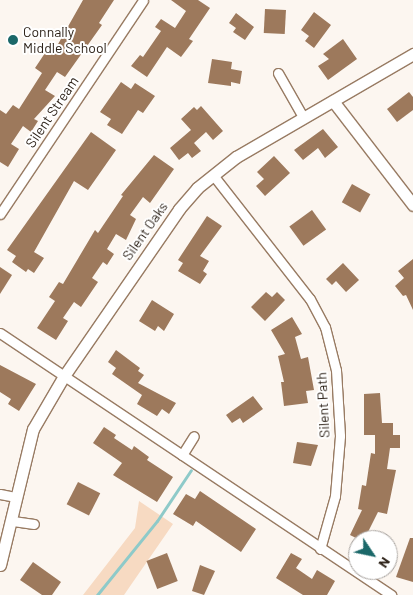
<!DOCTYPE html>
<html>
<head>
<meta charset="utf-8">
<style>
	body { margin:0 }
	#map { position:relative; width:413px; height:595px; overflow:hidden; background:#fcf6f0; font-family:Barlow,sans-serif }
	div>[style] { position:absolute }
	.green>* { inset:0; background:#f7dac2 }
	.stream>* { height:3px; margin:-1.5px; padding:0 1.5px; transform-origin:1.5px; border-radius:1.5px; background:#8ecac9 }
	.building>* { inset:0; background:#9d795c; transform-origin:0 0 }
	.roads { filter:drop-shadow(1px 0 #987b63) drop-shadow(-1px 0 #987b63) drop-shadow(0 1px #987b63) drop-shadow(0 -1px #987b63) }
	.minor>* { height:9px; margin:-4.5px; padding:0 4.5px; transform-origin:4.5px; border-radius:4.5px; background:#fff }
	.tertiary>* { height:11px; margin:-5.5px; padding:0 5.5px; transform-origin:5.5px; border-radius:5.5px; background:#fff }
	.dots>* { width:14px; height:14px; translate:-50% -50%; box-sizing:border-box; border:2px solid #fff; border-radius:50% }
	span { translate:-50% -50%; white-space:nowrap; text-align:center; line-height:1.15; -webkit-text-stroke:4px #fff; paint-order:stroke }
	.poi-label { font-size:14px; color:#2a1f15 }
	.left { translate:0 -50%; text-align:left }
	.street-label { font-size:14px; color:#2a1f15 }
	.north { position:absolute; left:348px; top:530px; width:50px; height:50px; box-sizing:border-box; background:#fff; border:1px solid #aaa5a1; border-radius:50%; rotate:124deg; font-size:14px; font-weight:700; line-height:20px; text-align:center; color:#2a1f15 }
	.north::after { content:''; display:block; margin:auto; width:18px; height:22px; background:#1b6869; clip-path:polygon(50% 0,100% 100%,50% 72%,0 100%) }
</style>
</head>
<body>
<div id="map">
	<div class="green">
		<div style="clip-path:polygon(139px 501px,173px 524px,124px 595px,83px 595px,135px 528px)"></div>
	</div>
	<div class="stream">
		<div style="left:97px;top:595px;width:95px;rotate:-51deg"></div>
		<div style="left:157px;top:521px;width:61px;rotate:-56.3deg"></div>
	</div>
	<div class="building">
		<div style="clip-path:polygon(83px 0,114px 0,99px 23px,102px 25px,65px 77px,57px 72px,45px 90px,55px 96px,34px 119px,38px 121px,31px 132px,23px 126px,11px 144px,19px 149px,8px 167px,0 162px,0 110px,6px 114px,13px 105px,19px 109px,42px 73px,35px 68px,47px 50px,53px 53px)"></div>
		<div style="clip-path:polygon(171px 0,198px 0,210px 8px,189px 39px,193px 41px,181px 57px,167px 47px,147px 77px,131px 66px,140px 55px,143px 57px,161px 31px,155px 27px,161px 19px,175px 28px,186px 11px)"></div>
		<div style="left:265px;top:9px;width:21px;height:24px;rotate:3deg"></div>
		<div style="clip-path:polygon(314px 12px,331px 25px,314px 48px,305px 41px,309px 36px,301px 30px)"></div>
		<div style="clip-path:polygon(236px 13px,254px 27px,245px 40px,233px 32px,236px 28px,229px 23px)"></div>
		<div style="clip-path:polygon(343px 39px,357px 59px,328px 80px,318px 66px,329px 59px,323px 54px)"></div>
		<div style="clip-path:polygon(212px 59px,232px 62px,231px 69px,242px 71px,240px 84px,231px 82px,231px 86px,208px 83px)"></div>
		<div style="clip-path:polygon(121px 82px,131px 89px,135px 83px,155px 96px,143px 113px,138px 110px,122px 134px,107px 125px,111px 119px,100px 112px)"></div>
		<div style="clip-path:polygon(409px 92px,413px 97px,413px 110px,397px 122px,387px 109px)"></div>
		<div style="clip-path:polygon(201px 106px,223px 131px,213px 140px,206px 132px,194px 143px,201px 151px,192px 158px,188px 153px,179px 160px,170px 148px,191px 130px,181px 119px,194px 107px,197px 110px)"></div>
		<div style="clip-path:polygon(323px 129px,338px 147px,325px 158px,318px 148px,303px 160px,294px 150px)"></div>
		<div style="clip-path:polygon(91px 132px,116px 150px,88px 190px,74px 181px,34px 252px,44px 258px,34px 273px,28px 269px,26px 272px,12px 262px,16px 256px,7px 250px)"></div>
		<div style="clip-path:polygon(154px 155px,174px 169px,150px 203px,143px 197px,130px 215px,136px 219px,126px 240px,116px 234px,107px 249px,114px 254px,107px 265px,103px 262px,92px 278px,98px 282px,81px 307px,74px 302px,63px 318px,68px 321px,56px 340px,37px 328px,55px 301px,49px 297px,59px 282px,63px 284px,95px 230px,98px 233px,123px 196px,121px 195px)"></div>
		<div style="clip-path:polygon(274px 156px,290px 173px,265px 196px,256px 186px,264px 179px,257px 172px)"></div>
		<div style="left:352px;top:184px;width:21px;height:21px;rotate:29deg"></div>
		<div style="left:312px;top:210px;width:24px;height:28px;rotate:54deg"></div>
		<div style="clip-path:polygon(207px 216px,222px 226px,200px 256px,209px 261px,203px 271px,207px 274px,200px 284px,178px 271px,183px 263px,178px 260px)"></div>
		<div style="clip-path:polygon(413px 259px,413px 310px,406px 295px,403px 296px,395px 286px,404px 278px,398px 271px)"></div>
		<div style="clip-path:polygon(343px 263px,359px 280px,346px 292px,336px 281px,332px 285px,326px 279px)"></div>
		<div style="clip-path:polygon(0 267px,12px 275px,0 294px)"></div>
		<div style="clip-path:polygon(266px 292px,272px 297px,277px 292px,285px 300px,265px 321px,251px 307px)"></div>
		<div style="clip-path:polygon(152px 300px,174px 314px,164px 331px,158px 326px,155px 331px,139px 321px)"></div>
		<div style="clip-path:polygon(292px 317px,302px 334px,295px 337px,301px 359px,308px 357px,314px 390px,306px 391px,308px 403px,284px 406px,281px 382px,284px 382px,278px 356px,285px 354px,271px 330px)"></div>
		<div style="clip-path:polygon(116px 350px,140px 368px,138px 371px,144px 375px,138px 383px,176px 403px,169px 414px,162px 409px,157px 416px,137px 404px,142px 395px,112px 374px,116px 368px,108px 362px)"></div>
		<div style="clip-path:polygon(0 365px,36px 384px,19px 411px,8px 404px,11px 399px,0 392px)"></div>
		<div style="clip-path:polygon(380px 393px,382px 423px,393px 423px,393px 435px,400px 435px,400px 448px,390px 448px,387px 469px,396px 470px,387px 514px,378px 512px,364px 540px,360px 540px,350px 535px,362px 510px,358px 509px,362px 485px,366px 486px,371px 453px,375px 454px,375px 435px,364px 435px,364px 394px)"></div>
		<div style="clip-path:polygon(253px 396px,263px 409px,243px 423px,240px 418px,232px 423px,226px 415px)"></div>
		<div style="clip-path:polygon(104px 427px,116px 435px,114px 438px,132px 450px,134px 446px,149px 457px,147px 460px,173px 477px,157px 502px,113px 475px,122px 463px,93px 443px)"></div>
		<div style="clip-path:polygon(297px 442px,318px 445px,311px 466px,293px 463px)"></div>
		<div style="left:78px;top:482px;width:25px;height:25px;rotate:27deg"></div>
		<div style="clip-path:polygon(200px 491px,256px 529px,241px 552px,196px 521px,193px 526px,173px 514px,186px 494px,195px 499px)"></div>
		<div style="clip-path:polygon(410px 538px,413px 538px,413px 582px,396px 577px)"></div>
		<div style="left:167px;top:553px;width:30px;height:22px;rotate:69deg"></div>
		<div style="clip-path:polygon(291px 553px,302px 559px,296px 568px,312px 579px,317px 570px,335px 581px,327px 595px,303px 595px,276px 578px)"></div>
		<div style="clip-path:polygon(33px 562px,61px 582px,52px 595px,42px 595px,20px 580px)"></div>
		<div style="clip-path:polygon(200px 565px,215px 571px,204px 595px,192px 591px)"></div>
	</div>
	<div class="roads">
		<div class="minor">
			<div style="left:278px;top:73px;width:51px;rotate:60.4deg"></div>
			<div style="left:213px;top:175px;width:157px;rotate:52deg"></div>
			<div style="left:310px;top:299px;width:32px;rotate:62deg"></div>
			<div style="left:325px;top:327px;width:44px;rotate:75.7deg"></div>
			<div style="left:336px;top:370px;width:66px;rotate:86.5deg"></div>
			<div style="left:340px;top:436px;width:60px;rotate:94.8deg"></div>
			<div style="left:335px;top:496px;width:55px;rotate:105.8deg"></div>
			<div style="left:0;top:214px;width:257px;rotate:-56.2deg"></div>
			<div style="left:0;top:333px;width:471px;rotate:33.8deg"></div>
			<div style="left:182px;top:455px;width:22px;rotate:-58deg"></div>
			<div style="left:0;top:494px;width:15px;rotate:11deg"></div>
			<div style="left:13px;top:521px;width:21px;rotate:8deg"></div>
		</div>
		<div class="tertiary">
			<div style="left:333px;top:101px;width:131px;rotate:52.4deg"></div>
			<div style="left:0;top:565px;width:140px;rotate:-76.4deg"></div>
			<div style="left:33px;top:429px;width:61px;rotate:-59.7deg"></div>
			<div style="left:64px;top:376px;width:203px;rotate:-55.4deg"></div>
			<div style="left:179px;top:209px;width:28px;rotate:-49deg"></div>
			<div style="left:197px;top:188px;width:50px;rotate:-38.5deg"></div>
			<div style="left:236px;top:157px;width:205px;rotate:-30.2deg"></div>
		</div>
	</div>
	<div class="dots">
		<div style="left:13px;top:40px;background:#1b6869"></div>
	</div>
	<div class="poi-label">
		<span class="left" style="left:23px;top:40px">Connally<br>Middle School</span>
	</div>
	<div class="street-label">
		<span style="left:52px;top:112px;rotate:-56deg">Silent Stream</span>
		<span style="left:145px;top:231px;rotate:-55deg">Silent Oaks</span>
		<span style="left:323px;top:405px;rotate:-93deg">Silent Path</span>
	</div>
	<div class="north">N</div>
</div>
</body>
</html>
